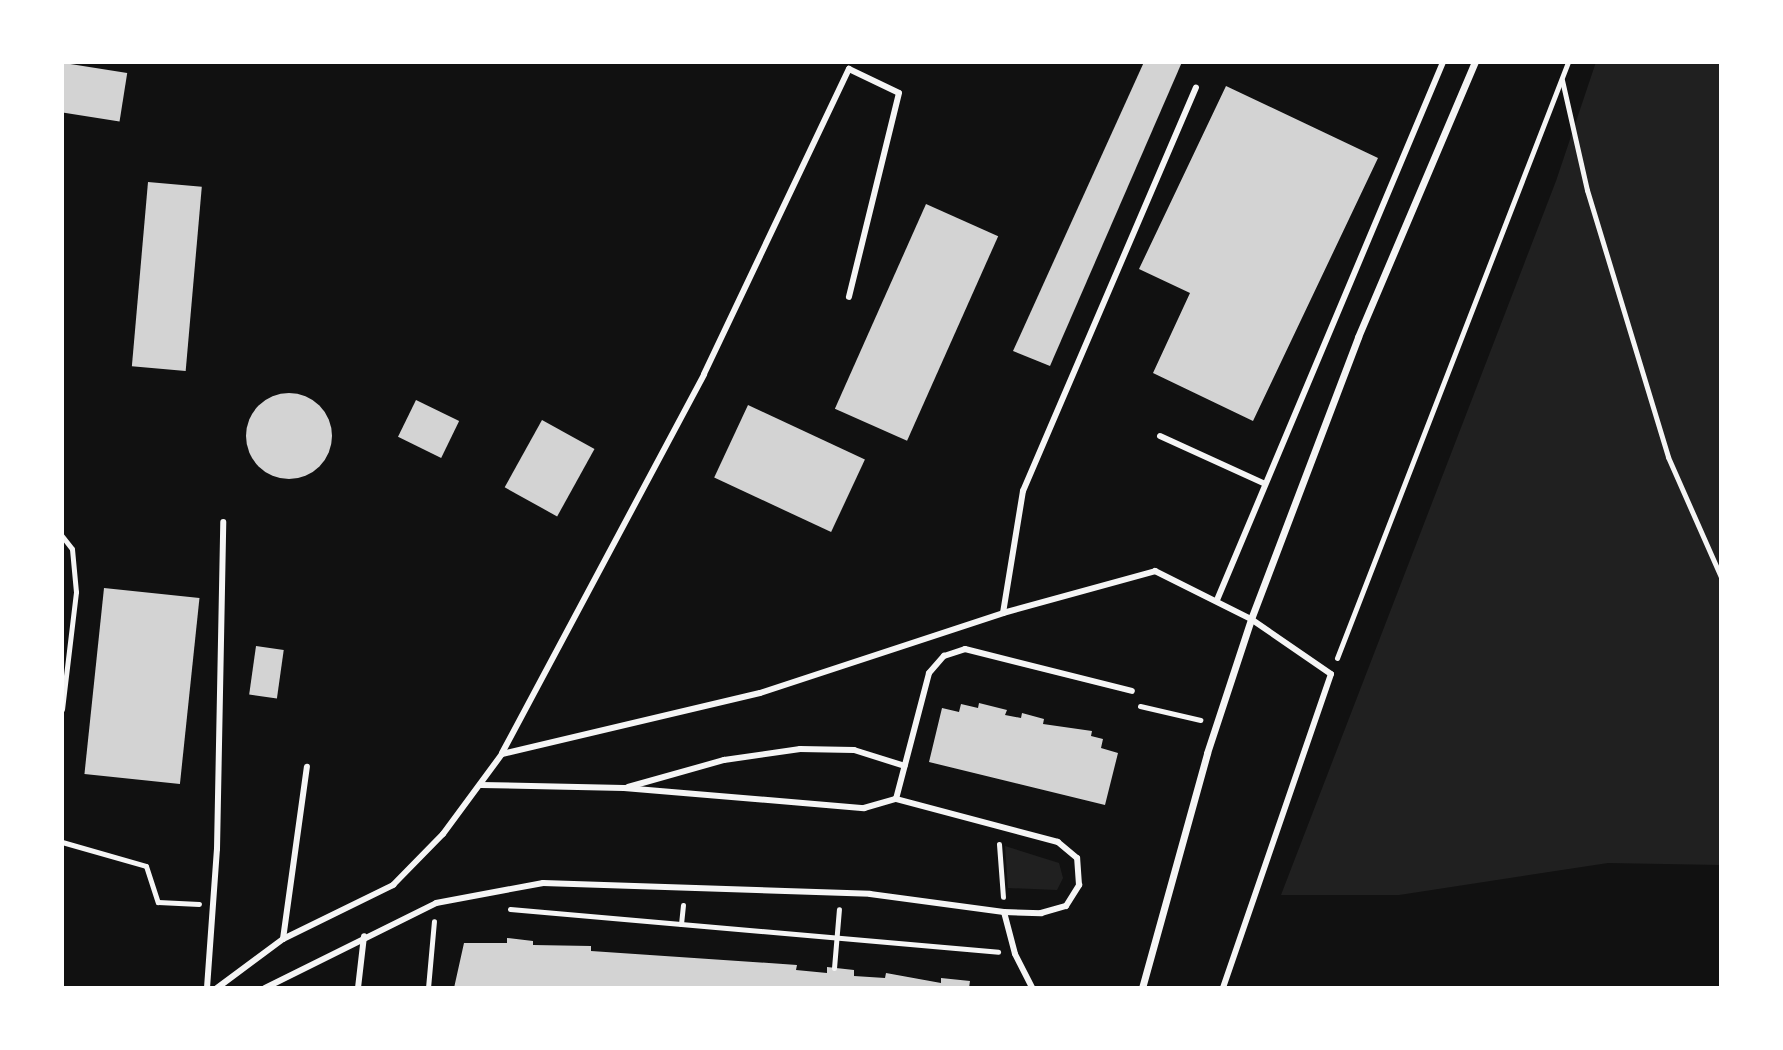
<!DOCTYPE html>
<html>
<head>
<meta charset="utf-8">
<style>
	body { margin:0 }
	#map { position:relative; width:1783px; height:1050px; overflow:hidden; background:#111; font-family:Barlow,sans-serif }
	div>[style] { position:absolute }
	.green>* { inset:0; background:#202020 }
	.building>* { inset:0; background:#d3d3d3; transform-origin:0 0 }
	.round { border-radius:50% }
	.path>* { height:5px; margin:-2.5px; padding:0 2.5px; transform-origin:2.5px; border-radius:2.5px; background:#f5f5f5 }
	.service>* { height:6px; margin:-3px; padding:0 3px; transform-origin:3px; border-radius:3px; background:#f5f5f5 }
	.pedestrian>* { height:7px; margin:-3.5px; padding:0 3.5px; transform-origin:3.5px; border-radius:3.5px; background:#f5f5f5 }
	span { translate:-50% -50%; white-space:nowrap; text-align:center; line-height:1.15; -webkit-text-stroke:7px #fff; paint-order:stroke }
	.frame { position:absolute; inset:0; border:64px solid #fff; pointer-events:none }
</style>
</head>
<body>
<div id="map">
	<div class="green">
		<div style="clip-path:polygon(1596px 62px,1721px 62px,1721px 865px,1608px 863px,1399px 895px,1281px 895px,1556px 181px)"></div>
		<div style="clip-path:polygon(1005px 846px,1059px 863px,1063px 878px,1057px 890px,1008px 888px)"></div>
	</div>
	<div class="building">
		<div style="clip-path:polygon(1144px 62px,1182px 62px,1050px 366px,1013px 351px)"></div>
		<div style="left:64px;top:63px;width:64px;height:49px;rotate:9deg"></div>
		<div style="clip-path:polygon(1226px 86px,1378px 158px,1253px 421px,1153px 373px,1190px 293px,1139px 269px)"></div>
		<div style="left:148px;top:182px;width:54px;height:185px;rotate:5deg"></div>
		<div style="left:926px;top:204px;width:79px;height:224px;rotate:24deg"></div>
		<div class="round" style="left:246px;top:393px;width:86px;height:86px"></div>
		<div style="left:416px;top:400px;width:48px;height:41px;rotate:26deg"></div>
		<div style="left:748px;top:405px;width:129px;height:80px;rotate:25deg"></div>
		<div style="left:542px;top:420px;width:60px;height:77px;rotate:29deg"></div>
		<div style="left:104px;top:588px;width:96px;height:187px;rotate:6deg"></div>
		<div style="left:256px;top:646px;width:28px;height:49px;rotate:8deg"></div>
		<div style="clip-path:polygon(979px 703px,1007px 710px,1005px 715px,1021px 718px,1022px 713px,1044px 719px,1043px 724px,1092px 731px,1091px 736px,1103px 739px,1101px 748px,1118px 753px,1105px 805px,929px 762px,942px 708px,959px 712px,961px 704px,978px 708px)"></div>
		<div style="clip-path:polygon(507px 938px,533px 941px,533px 945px,591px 946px,591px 951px,797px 965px,796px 970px,827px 973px,827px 967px,854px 970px,854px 976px,885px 978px,886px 973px,941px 983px,941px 978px,970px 981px,969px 988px,454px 988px,464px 943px,507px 943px)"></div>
	</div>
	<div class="path">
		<div style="left:1562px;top:80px;width:113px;rotate:77.2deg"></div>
		<div style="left:1587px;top:190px;width:279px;rotate:73.1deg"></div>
		<div style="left:1668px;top:457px;width:131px;rotate:66.2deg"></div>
		<div style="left:62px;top:536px;width:16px;rotate:52deg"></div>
		<div style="left:72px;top:549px;width:43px;rotate:84.7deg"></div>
		<div style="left:76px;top:592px;width:118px;rotate:96.8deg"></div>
		<div style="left:1337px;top:658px;width:639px;rotate:-68.81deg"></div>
		<div style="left:1140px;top:706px;width:62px;rotate:13.1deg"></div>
		<div style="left:62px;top:842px;width:87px;rotate:15.9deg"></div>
		<div style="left:146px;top:866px;width:38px;rotate:72deg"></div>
		<div style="left:158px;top:902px;width:41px;rotate:2.8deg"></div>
		<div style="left:999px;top:844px;width:53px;rotate:85.7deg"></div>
		<div style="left:510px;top:909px;width:490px;rotate:5deg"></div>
		<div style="left:681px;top:924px;width:19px;rotate:-84deg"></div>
		<div style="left:834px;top:968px;width:59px;rotate:-85.2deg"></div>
		<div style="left:428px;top:988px;width:67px;rotate:-84.9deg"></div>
	</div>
	<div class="service">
		<div style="left:1160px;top:436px;width:113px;rotate:24.5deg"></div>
		<div style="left:1217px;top:600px;width:584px;rotate:-67.21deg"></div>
		<div style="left:1003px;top:613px;width:124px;rotate:-80.7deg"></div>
		<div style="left:1023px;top:491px;width:439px;rotate:-66.8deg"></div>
		<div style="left:502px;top:753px;width:429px;rotate:-61.9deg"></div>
		<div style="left:704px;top:374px;width:338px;rotate:-64.6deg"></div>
		<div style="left:849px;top:69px;width:55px;rotate:25.6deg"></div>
		<div style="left:899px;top:93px;width:210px;rotate:103.8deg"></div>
		<div style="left:481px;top:785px;width:143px;rotate:1.2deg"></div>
		<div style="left:624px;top:788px;width:241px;rotate:4.8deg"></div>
		<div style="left:864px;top:808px;width:33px;rotate:-16deg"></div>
		<div style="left:628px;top:787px;width:100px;rotate:-15.7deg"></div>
		<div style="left:724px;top:760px;width:77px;rotate:-8.2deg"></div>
		<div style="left:800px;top:749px;width:54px;rotate:1.1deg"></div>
		<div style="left:854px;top:750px;width:53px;rotate:17.4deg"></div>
		<div style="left:1004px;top:912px;width:37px;rotate:2deg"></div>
		<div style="left:1041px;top:913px;width:26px;rotate:-16deg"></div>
		<div style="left:1066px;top:906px;width:25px;rotate:-58deg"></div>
		<div style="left:1079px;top:885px;width:27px;rotate:-94deg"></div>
		<div style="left:1077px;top:858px;width:25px;rotate:-140deg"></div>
		<div style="left:1058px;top:842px;width:168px;rotate:-165.1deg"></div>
		<div style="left:896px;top:799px;width:130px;rotate:-75.3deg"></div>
		<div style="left:929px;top:673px;width:23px;rotate:-49deg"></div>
		<div style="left:944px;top:656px;width:22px;rotate:-18deg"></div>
		<div style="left:965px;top:649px;width:172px;rotate:14.1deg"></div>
		<div style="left:283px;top:939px;width:174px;rotate:-82.1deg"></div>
		<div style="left:207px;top:988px;width:139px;rotate:-85.9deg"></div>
		<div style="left:217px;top:849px;width:327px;rotate:-88.9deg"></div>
		<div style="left:217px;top:988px;width:82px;rotate:-36.6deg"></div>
		<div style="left:283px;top:939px;width:123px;rotate:-26.1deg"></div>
		<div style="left:393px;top:885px;width:71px;rotate:-45.6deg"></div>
		<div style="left:443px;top:834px;width:99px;rotate:-53.6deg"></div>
		<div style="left:502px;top:754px;width:265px;rotate:-13.3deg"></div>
		<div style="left:760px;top:693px;width:256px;rotate:-18.2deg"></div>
		<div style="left:1003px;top:613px;width:158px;rotate:-15.4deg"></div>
		<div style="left:1155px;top:571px;width:107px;rotate:26.6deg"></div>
		<div style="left:1251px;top:619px;width:97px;rotate:34.5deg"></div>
		<div style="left:1331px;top:674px;width:332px;rotate:109deg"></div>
		<div style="left:265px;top:988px;width:191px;rotate:-26.4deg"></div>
		<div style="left:436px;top:903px;width:109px;rotate:-10.6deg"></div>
		<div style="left:543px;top:883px;width:327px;rotate:1.9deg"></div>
		<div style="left:870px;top:894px;width:135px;rotate:7.7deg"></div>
		<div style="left:1004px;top:912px;width:43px;rotate:75.3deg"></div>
		<div style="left:1015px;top:954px;width:38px;rotate:63deg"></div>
		<div style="left:358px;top:988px;width:52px;rotate:-83.4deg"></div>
	</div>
	<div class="pedestrian">
		<div style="left:1142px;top:988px;width:244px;rotate:-74.5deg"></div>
		<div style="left:1207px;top:753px;width:141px;rotate:-71.8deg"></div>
		<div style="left:1251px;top:619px;width:302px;rotate:-69.2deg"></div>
		<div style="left:1358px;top:337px;width:299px;rotate:-67deg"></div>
	</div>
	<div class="frame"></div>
</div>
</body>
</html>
